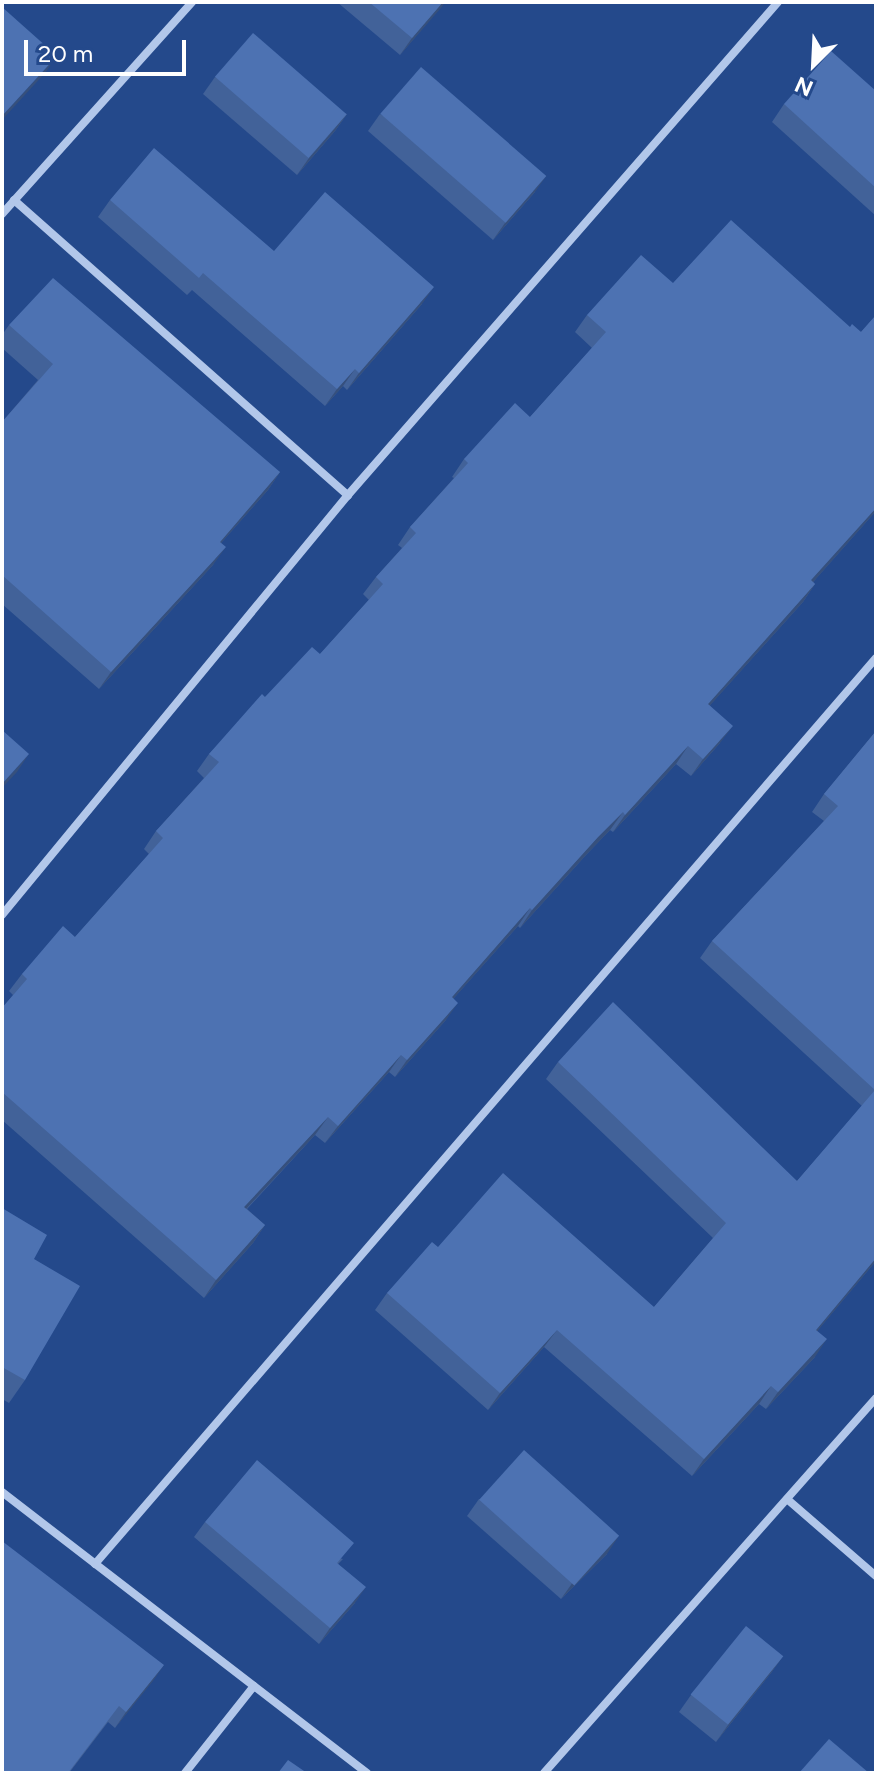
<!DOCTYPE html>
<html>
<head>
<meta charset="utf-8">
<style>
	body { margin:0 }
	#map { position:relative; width:878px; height:1775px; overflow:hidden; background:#24498b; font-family:Figtree,sans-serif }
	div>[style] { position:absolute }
	.minor>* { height:8px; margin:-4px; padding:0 4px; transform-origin:4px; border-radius:4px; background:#b2c7ea }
	.wall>* { inset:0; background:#426299 }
	.shaded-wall>* { inset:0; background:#36507d }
	.building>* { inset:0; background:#4d72b2; transform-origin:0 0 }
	span { translate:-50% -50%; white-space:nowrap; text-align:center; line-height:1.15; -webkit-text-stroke:6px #24498b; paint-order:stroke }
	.frame { position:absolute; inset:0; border:4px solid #fff; pointer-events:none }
	.north { position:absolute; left:774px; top:24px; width:80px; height:80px; -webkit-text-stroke:6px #24498b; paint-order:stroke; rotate:204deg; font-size:22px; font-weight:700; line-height:32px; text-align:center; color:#fff }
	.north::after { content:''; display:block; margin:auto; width:28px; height:36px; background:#fff; clip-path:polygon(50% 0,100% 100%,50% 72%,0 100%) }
	.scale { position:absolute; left:24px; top:40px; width:162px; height:36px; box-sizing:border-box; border:4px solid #fff; border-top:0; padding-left:10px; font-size:24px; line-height:28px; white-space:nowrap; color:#fff; -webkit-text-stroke:6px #24498b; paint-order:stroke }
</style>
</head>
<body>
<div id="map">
	<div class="minor">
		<div style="left:14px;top:200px;width:446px;rotate:41.5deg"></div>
		<div style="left:2px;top:214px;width:285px;rotate:-48.1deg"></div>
		<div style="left:2px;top:915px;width:544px;rotate:-50.52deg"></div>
		<div style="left:348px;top:495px;width:654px;rotate:-48.9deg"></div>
		<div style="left:2px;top:1492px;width:461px;rotate:37.6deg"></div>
		<div style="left:787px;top:1499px;width:118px;rotate:40.9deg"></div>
		<div style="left:95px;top:1564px;width:1196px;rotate:-49.24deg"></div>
		<div style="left:185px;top:1773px;width:111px;rotate:-51.6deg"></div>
		<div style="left:544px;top:1773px;width:501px;rotate:-48.48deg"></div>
	</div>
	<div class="wall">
		<div style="clip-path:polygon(337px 2px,445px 2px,400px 55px)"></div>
		<div style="clip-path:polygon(215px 77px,347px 114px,335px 131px,297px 175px,203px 94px)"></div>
		<div style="clip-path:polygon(876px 91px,876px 216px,772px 122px,784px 104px)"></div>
		<div style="clip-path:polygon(380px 114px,535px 192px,493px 240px,368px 131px)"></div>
		<div style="clip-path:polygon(110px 200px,274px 251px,422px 304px,347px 390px,343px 386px,325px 406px,192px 290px,187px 295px,98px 217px)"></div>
		<div style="clip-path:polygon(673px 283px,850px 327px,861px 332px,876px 315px,876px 511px,813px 582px,815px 584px,803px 602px,710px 705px,720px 743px,691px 776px,676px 764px,613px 832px,610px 830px,586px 855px,520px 928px,518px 926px,453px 999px,446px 1020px,395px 1077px,389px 1072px,325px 1143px,315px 1135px,247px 1209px,265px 1225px,253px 1243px,204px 1298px,2px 1120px,2px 1008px,13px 995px,9px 991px,22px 974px,75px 937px,149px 854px,144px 849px,156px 831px,204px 778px,197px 771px,209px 754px,265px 697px,320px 654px,369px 600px,363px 594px,376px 577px,402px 548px,398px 545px,410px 527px,454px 478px,452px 477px,464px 459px,530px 417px,592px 348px,575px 332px,587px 315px)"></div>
		<div style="clip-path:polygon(9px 325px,280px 472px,268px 490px,221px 543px,213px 565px,99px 689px,2px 604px,2px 422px,38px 380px,2px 348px,2px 335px)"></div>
		<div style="clip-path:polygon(876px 731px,876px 1261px,817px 1331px,815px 1357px,766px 1409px,759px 1404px,692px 1476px,544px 1347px,488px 1410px,375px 1310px,387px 1293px,438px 1247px,654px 1307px,713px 1238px,546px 1079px,558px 1062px,797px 1181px,862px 1106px,700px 958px,712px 941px,824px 821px,812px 812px,824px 794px)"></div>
		<div style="clip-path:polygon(2px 1208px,34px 1259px,25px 1380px,9px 1403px,2px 1399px)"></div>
		<div style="clip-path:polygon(479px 1499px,607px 1554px,561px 1599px,467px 1516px)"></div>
		<div style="clip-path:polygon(205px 1522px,343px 1559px,338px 1564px,355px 1603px,319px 1644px,194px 1537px)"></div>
		<div style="clip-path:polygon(783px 1656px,771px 1673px,716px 1742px,679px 1712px,691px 1695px)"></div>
		<div style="clip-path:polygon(164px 1665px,115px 1728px,108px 1722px,69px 1773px,2px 1773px)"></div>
	</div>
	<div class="shaded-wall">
		<div style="clip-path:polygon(443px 2px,445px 2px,441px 8px,400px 55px,412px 38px)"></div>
		<div style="clip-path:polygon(57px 56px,45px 73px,2px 120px,2px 116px)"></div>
		<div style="clip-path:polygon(347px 114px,335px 131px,297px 175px,309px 158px)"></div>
		<div style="clip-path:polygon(547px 175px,535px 192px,493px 240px,505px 223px)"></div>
		<div style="clip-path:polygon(434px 287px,422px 304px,347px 390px,359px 373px)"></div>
		<div style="clip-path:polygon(355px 369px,343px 386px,325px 406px,337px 389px)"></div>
		<div style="clip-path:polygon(280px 472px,268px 490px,207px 559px,220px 542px)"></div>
		<div style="clip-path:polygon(876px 508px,876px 511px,799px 598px,811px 580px)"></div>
		<div style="clip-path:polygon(226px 547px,213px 565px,99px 689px,111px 672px)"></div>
		<div style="clip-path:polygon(815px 584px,803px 602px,696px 721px,708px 704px)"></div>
		<div style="clip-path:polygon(733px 726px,720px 743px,691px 776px,703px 759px)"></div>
		<div style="clip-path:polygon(688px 746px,676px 764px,613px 832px,625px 815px)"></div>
		<div style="clip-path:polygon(29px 754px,17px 772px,2px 788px,2px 784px)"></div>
		<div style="clip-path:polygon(623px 812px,610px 830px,586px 855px,520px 928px,532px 910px,598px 837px)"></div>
		<div style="clip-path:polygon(530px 908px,518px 926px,439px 1015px,452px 997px)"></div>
		<div style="clip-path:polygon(458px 1003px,446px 1020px,395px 1077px,407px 1060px)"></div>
		<div style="clip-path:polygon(401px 1055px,389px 1072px,325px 1143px,338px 1126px)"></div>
		<div style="clip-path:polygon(328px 1117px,315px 1135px,232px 1224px,244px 1207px)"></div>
		<div style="clip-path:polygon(265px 1225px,253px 1243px,204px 1298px,216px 1280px)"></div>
		<div style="clip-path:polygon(876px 1258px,876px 1261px,804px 1347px,816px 1330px)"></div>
		<div style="clip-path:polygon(557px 1330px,544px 1347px,488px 1410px,500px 1393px)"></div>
		<div style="clip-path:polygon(827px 1339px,815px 1357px,766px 1409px,778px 1392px)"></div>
		<div style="clip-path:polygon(771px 1386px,759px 1404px,692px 1476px,704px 1459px)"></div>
		<div style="clip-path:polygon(619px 1536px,607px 1554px,561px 1599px,573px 1582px)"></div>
		<div style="clip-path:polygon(366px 1587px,355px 1603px,319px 1644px,330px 1628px)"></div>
		<div style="clip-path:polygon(783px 1656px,771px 1673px,716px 1742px,728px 1725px)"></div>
		<div style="clip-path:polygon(164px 1665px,153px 1681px,115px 1728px,126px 1712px)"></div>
	</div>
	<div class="building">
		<div style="clip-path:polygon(369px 2px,443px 2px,412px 38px)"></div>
		<div style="clip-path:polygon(2px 7px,57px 56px,2px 116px)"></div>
		<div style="left:253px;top:33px;width:124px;height:58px;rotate:41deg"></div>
		<div style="clip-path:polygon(831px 51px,876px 91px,876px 188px,784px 104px)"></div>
		<div style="left:421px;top:67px;width:166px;height:62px;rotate:41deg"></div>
		<div style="clip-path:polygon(154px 148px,274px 251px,325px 192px,434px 287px,359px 373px,355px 369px,337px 389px,203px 273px,199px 278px,110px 200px)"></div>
		<div style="clip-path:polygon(731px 220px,850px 327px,852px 324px,861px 332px,876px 315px,876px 508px,811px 580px,815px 584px,708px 704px,733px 726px,703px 759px,688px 746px,625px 815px,623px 812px,598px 837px,532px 910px,530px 908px,452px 997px,458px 1003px,407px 1060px,401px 1055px,338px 1126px,328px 1117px,244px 1207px,265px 1225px,216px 1280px,2px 1092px,2px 1008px,27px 979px,22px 974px,63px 926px,75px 937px,163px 838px,156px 831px,219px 762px,209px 754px,262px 694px,265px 697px,312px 647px,320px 654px,383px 584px,376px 577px,416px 533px,410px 527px,468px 463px,464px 459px,515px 403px,530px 417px,606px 332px,587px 315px,641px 255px,673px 283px)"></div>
		<div style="clip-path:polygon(53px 278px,280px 472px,220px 542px,226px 547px,111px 672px,2px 575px,2px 434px,3px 432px,2px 431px,2px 422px,53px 364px,9px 325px)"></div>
		<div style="clip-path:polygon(2px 730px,29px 754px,2px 784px)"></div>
		<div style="clip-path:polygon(876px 731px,876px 1258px,816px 1330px,827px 1339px,778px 1392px,771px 1386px,704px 1459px,557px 1330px,500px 1393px,387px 1293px,432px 1242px,438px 1247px,503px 1173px,654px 1307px,726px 1223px,558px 1062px,613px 1002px,797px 1181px,875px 1090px,712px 941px,838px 806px,824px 794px)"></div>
		<div style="clip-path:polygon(2px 1208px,47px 1235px,34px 1259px,80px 1286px,25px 1380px,2px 1367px)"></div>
		<div style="left:524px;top:1450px;width:128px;height:67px;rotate:42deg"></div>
		<div style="clip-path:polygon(257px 1460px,354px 1543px,337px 1563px,366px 1587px,330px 1628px,205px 1522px)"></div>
		<div style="clip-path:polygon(2px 1541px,164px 1665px,126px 1712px,119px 1706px,68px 1773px,2px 1773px)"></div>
		<div style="left:746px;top:1626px;width:48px;height:88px;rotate:39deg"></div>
		<div style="clip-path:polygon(829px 1739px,869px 1773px,799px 1773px)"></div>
		<div style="clip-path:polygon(288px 1760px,307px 1773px,278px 1773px)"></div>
	</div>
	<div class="frame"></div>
	<div class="north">N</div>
	<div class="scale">20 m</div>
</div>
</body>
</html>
